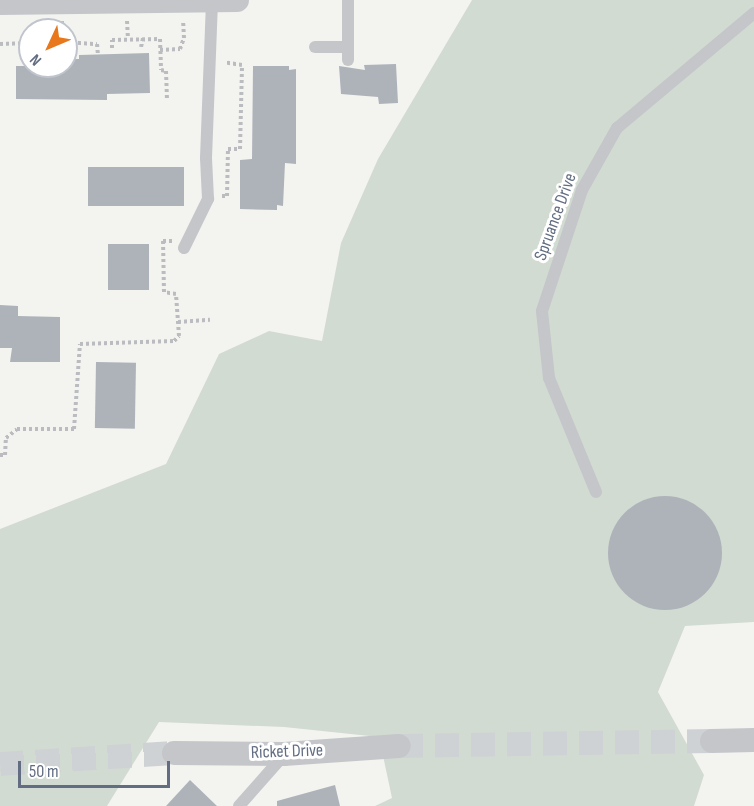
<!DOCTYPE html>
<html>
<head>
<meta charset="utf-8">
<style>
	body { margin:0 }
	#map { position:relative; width:754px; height:806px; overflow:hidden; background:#f3f4f0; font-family:"Sofia Sans Condensed",sans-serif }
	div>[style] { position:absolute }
	.green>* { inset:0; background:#d2dbd1 }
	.building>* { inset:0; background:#aeb3ba; transform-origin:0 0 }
	.round { border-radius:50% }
	.minor-tunnel>* { height:24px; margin-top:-12px; transform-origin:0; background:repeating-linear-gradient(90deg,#cfd2d4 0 24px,transparent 0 36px) }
	.path>* { height:4px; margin-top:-2px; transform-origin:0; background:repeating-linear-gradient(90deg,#bbbcbf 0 3px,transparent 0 6px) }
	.service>* { height:12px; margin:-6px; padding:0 6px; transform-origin:6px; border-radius:6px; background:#c4c6ca }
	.minor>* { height:24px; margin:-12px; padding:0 12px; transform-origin:12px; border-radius:12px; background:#c4c6ca }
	span { translate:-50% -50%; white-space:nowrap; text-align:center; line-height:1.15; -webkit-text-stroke:6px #fff; paint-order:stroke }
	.street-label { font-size:18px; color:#626d82 }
	.north { position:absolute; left:18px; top:18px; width:60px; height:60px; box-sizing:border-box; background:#fff; border:2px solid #c0c5cd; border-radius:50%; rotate:226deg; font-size:16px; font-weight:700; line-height:24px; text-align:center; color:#626d82 }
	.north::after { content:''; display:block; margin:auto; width:21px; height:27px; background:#e8781b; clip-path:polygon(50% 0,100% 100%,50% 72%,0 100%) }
	.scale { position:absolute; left:18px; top:761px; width:152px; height:27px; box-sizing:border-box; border:3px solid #626d82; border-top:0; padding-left:8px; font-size:18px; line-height:21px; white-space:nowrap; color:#626d82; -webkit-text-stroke:4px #fff; paint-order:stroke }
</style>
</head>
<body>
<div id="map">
	<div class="green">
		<div style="clip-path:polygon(472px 0,754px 0,754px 622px,685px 626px,658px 692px,704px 775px,694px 806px,375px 806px,392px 798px,379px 737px,284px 727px,159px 722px,107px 806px,0 806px,0 529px,166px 464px,219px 354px,269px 331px,322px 341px,341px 243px,378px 159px)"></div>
	</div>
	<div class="building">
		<div style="clip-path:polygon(149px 53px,150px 93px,107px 94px,107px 100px,16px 99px,16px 66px,66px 66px,66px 59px,79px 59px,79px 55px)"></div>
		<div style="clip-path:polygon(396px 64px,398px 103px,379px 104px,378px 97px,341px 94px,339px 66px,365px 70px,364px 65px)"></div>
		<div style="clip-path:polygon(253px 66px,289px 66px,289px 70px,296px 69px,296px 164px,285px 163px,283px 206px,277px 205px,277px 210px,240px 209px,240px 160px,252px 159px)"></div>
		<div style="left:88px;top:167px;width:96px;height:39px"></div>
		<div style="left:108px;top:244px;width:41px;height:46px"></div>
		<div style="clip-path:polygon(0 305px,18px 306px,18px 316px,60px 317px,60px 362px,10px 362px,12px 348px,0 348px)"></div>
		<div style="left:96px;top:362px;width:40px;height:66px;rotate:1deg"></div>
		<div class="round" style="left:608px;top:496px;width:114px;height:114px"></div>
		<div style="clip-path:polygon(190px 780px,217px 806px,166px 806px)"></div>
		<div style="clip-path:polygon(335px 785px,340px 806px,277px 806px,277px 801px)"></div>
	</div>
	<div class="minor-tunnel">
		<div style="left:399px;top:746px;width:313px;rotate:-0.9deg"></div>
		<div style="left:0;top:764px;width:174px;rotate:-3.6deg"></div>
	</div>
	<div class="path">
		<div style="left:127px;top:21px;width:17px;rotate:87deg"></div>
		<div style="left:62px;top:30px;width:9px;rotate:-90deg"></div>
		<div style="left:66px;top:42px;width:31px;rotate:4deg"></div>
		<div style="left:97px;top:44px;width:11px;rotate:85deg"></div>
		<div style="left:24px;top:43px;width:12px;rotate:90deg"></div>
		<div style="left:0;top:44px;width:30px;rotate:-2deg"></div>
		<div style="left:141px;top:47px;width:9px;rotate:-77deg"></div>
		<div style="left:112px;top:48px;width:8px;rotate:-90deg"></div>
		<div style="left:112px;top:40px;width:48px;rotate:-1.2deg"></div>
		<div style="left:160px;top:39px;width:31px;rotate:88deg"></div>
		<div style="left:161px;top:70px;width:5px;rotate:11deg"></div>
		<div style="left:166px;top:71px;width:28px;rotate:88deg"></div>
		<div style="left:160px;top:50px;width:20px;rotate:-3deg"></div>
		<div style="left:180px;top:49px;width:12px;rotate:-70deg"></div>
		<div style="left:184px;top:38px;width:18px;rotate:-93deg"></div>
		<div style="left:68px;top:54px;width:11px;rotate:-90deg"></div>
		<div style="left:222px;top:196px;width:5px"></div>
		<div style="left:227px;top:196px;width:47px;rotate:-88.8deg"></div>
		<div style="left:228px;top:149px;width:12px"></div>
		<div style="left:240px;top:149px;width:84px;rotate:-88.6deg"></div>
		<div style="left:242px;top:65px;width:18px;rotate:-171deg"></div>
		<div style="left:178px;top:322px;width:32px;rotate:-4deg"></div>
		<div style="left:0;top:455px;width:5px"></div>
		<div style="left:5px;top:455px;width:17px;rotate:-87deg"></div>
		<div style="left:6px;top:438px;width:14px;rotate:-39deg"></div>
		<div style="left:17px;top:429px;width:57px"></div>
		<div style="left:74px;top:429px;width:85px;rotate:-86deg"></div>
		<div style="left:80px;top:344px;width:94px;rotate:-1.8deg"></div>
		<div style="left:174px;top:341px;width:7px;rotate:-45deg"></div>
		<div style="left:179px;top:336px;width:42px;rotate:-94.1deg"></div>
		<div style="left:176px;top:294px;width:12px;rotate:-171deg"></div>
		<div style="left:164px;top:292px;width:51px;rotate:-91.1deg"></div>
		<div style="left:163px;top:241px;width:9px"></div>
	</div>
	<div class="service">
		<div style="left:315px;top:47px;width:33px"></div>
		<div style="left:348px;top:60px;width:60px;rotate:-90deg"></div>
		<div style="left:184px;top:248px;width:55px;rotate:-63.9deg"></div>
		<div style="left:208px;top:199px;width:41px;rotate:-92.8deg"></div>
		<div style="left:206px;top:158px;width:156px;rotate:-87.8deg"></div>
		<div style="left:596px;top:492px;width:123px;rotate:-112.4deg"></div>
		<div style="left:549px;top:378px;width:67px;rotate:-96deg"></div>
		<div style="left:542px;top:311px;width:127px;rotate:-71.7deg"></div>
		<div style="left:582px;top:190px;width:71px;rotate:-60.6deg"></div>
		<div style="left:617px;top:128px;width:179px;rotate:-40deg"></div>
		<div style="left:239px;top:806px;width:68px;rotate:-48.6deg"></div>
	</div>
	<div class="minor">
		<div style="left:0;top:3px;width:237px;rotate:-0.7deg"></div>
		<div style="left:712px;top:741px;width:42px;rotate:-1.4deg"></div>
		<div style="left:174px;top:753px;width:110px;rotate:0.5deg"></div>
		<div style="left:284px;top:754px;width:115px;rotate:-4deg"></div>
	</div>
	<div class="street-label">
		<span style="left:556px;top:217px;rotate:-70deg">Spruance Drive</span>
		<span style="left:287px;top:752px;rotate:-2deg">Ricket Drive</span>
	</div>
	<div class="north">N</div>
	<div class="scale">50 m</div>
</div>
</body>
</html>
